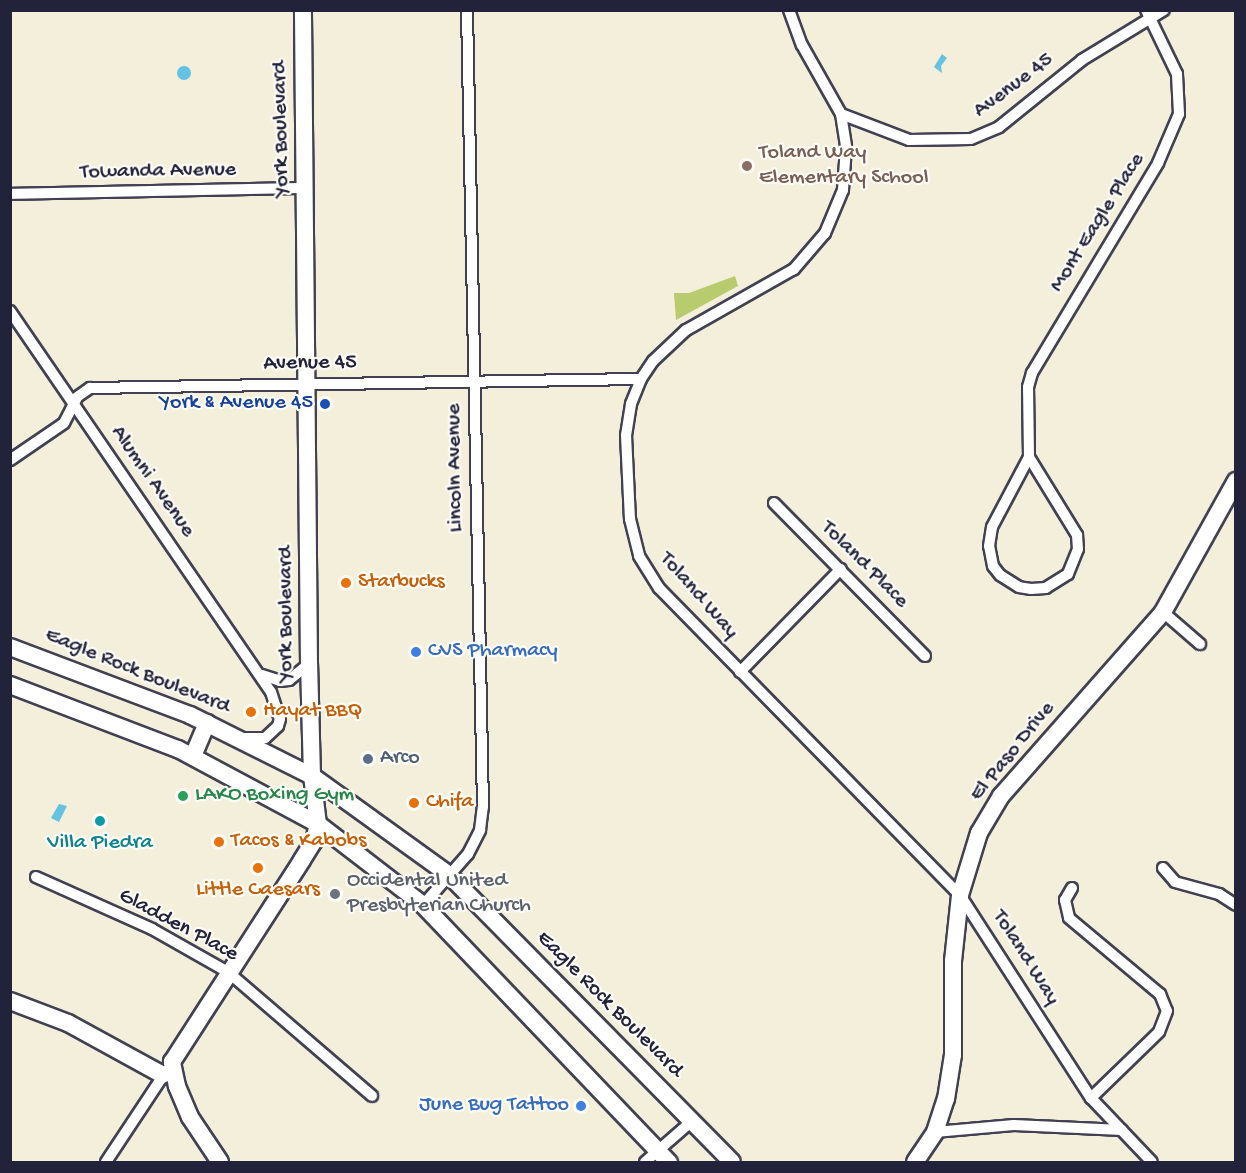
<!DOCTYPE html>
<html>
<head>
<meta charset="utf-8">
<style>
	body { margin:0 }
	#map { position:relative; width:1246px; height:1173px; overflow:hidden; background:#f3efdb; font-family:"Gochi Hand",sans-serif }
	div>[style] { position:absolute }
	.green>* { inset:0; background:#b8cb6e }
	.water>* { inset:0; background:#64c3e2 }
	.round { border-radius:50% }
	.roads { filter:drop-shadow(2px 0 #414153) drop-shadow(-2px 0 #414153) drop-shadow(0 2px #414153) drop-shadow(0 -2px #414153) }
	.street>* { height:10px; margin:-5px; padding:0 5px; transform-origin:5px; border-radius:5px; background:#fff }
	.secondary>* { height:16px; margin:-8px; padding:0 8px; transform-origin:8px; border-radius:8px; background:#fff }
	.dots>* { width:16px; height:16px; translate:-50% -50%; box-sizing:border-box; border:3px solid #fdfcf7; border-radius:50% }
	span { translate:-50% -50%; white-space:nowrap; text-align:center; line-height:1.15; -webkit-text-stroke:4.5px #fdfcf7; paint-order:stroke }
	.street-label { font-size:22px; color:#22223b }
	.education-label { font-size:22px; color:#785e54 }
	.left { translate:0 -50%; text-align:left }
	.transit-label { font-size:22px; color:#164399 }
	.right { translate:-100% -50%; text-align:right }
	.food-label { font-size:22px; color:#c56008 }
	.shop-label { font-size:22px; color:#366cbe }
	.service-label { font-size:22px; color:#4e5e75 }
	.leisure-label { font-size:22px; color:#27864d }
	.culture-label { font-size:22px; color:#0d838f }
	.worship-label { font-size:22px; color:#5b616d }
	.frame { position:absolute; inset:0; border:12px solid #22223b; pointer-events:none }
</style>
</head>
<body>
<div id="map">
	<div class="green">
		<div style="clip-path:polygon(735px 276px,738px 286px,676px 320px,674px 293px,689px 293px)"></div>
	</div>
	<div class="water">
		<div style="clip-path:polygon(942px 54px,947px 58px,941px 66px,942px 73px,934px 67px)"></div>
		<div class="round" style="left:177px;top:66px;width:14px;height:14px"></div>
		<div style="clip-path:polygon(996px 96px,999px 103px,984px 107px,983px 101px)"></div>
		<div style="clip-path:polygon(59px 804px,67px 806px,59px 822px,51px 818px)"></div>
	</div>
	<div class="roads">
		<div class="street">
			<div style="left:789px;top:10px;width:37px;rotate:70deg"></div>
			<div style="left:802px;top:45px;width:79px;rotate:60.5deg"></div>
			<div style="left:841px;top:114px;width:33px;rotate:81deg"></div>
			<div style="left:846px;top:147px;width:43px;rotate:94deg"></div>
			<div style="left:843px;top:190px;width:47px;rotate:112.7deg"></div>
			<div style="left:825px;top:233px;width:48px;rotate:130.7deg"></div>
			<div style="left:794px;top:269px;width:124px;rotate:150.5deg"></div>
			<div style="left:686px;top:330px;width:45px;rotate:136.8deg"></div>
			<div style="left:653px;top:361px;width:22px;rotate:124deg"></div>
			<div style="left:641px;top:379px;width:27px;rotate:112deg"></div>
			<div style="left:631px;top:404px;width:31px;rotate:99deg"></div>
			<div style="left:626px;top:435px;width:84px;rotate:87.3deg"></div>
			<div style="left:630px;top:519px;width:38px;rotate:76deg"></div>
			<div style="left:639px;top:556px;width:38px;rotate:58deg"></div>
			<div style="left:659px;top:588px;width:430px;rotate:45.6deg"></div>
			<div style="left:960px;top:895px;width:242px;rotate:57.2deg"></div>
			<div style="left:1091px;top:1098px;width:88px;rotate:46.4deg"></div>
			<div style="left:841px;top:114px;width:73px;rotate:20.9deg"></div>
			<div style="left:909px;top:140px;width:62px;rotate:-0.9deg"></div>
			<div style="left:971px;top:139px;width:30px;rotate:-23deg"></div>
			<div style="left:999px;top:127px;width:107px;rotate:-38.9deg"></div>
			<div style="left:1082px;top:60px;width:96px;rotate:-31.4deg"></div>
			<div style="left:10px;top:194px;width:296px;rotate:-1.2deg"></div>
			<div style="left:10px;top:311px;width:462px;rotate:55.6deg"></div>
			<div style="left:271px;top:692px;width:28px;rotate:72deg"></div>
			<div style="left:280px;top:719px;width:7px;rotate:106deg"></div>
			<div style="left:278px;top:726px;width:18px;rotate:137deg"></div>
			<div style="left:265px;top:738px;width:21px;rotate:180deg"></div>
			<div style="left:1029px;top:457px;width:92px;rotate:58.4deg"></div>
			<div style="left:1077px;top:535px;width:14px;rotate:86deg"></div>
			<div style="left:1078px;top:549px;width:27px;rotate:112deg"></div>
			<div style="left:1068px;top:574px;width:26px;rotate:148deg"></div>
			<div style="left:1046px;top:588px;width:15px;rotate:176deg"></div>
			<div style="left:1031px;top:589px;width:12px;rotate:-171deg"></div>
			<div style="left:1019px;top:587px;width:22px;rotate:-148deg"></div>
			<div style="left:1000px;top:575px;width:11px;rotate:-128deg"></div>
			<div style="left:993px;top:566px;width:20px;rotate:-101deg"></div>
			<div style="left:989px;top:546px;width:19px;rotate:-81deg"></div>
			<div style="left:992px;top:527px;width:79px;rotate:-62.1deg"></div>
			<div style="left:1029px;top:457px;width:70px;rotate:-90.8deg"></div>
			<div style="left:1028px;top:387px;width:15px;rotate:-74deg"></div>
			<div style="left:1032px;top:373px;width:245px;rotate:-59deg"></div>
			<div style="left:1158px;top:163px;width:53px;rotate:-66.8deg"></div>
			<div style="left:1179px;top:114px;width:40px;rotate:-92.9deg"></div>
			<div style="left:1177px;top:74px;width:71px;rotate:-115.8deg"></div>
			<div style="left:10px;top:460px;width:65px;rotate:-34.4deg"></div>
			<div style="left:64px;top:423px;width:29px;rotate:-63deg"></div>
			<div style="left:77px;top:397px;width:16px;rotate:-35deg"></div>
			<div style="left:90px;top:388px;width:551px;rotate:-0.94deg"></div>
			<div style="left:774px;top:503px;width:215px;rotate:45.4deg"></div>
			<div style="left:1163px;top:612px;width:49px;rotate:40.9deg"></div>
			<div style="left:740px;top:672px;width:144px;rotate:-45.6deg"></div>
			<div style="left:262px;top:675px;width:19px;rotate:18deg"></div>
			<div style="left:280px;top:681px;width:9px;rotate:-6deg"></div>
			<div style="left:289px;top:680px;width:26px;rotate:-39deg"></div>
			<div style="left:1163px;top:868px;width:18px;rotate:49deg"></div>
			<div style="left:1175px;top:882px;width:46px;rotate:15.3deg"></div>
			<div style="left:1219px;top:894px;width:20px;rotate:33deg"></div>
			<div style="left:36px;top:877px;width:127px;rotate:24.1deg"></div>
			<div style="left:152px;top:929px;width:87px;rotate:29.5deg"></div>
			<div style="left:228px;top:972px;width:190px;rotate:40.7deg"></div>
			<div style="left:1072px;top:888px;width:14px;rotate:120deg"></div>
			<div style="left:1065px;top:900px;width:18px;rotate:77deg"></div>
			<div style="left:1069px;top:918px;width:119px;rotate:39.9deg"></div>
			<div style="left:1160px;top:994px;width:18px;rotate:68deg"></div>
			<div style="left:1167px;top:1011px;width:22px;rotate:111deg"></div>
			<div style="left:1159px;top:1032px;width:95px;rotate:135.9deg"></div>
			<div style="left:423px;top:905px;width:68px;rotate:-48.6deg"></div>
			<div style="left:468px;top:854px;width:27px;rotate:-63deg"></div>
			<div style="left:480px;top:830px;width:23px;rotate:-83deg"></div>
			<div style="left:483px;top:807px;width:797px;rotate:-91.15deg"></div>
			<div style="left:935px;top:1132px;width:79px;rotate:-5.1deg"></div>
			<div style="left:1014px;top:1125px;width:108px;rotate:2.7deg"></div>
			<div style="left:106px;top:1162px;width:110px;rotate:-56.5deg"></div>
			<div style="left:645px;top:1162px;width:62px;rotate:-41.1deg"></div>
		</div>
		<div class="secondary">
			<div style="left:10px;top:647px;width:192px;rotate:20.7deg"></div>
			<div style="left:190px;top:715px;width:136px;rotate:26.6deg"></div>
			<div style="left:312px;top:776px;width:168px;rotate:35.8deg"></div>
			<div style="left:448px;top:874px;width:404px;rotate:45.4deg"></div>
			<div style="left:10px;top:685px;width:180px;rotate:20.9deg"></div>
			<div style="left:178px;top:749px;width:159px;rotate:28.2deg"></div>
			<div style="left:318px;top:824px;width:133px;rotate:37.6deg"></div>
			<div style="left:423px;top:905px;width:356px;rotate:46.3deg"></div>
			<div style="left:193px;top:756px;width:36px;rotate:-67deg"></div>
			<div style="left:10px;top:1001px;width:62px;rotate:20.8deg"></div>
			<div style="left:68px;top:1023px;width:108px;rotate:28.7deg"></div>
			<div style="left:220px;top:1162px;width:54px;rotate:-123.7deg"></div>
			<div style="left:190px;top:1117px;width:34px;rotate:-113deg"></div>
			<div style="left:177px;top:1086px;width:25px;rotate:-102deg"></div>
			<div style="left:172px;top:1062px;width:240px;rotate:-57.2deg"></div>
			<div style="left:302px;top:860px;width:22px;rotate:-58deg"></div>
			<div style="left:314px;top:841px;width:17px;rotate:-77deg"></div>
			<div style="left:318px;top:824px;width:48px;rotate:-97.1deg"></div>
			<div style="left:312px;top:776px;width:112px;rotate:-91.5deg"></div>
			<div style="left:309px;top:664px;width:654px;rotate:-90.53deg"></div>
			<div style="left:915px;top:1162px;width:36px;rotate:-56deg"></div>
			<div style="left:935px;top:1132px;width:35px;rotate:-72deg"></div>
			<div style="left:946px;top:1099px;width:45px;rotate:-81deg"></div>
			<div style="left:953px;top:1055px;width:94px;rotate:-90deg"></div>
			<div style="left:953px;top:961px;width:66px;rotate:-83.9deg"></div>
			<div style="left:960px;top:895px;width:65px;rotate:-73deg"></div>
			<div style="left:979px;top:833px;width:43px;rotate:-59.3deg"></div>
			<div style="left:1001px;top:796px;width:245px;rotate:-48.6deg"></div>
			<div style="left:1163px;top:612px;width:150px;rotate:-60.9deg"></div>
		</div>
	</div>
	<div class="dots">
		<div style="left:747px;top:166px;background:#8d6e63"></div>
		<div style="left:325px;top:404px;background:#1a4fb4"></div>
		<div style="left:346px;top:583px;background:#e8710a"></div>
		<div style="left:416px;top:652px;background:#3f7fe0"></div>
		<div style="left:251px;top:712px;background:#e8710a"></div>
		<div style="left:368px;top:759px;background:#5c6f8a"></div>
		<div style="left:183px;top:796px;background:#2e9e5b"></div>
		<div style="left:414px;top:803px;background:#e8710a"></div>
		<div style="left:100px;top:821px;background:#0f9aa8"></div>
		<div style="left:219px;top:842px;background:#e8710a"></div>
		<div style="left:258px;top:868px;background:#e8710a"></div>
		<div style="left:335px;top:894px;background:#6b7280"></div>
		<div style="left:581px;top:1106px;background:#3f7fe0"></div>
	</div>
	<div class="street-label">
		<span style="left:1014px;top:86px;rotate:-37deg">Avenue 45</span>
		<span style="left:282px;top:129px;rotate:-91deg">York Boulevard</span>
		<span style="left:158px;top:172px;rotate:-1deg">Towanda Avenue</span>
		<span style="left:1098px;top:223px;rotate:-58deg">Mont Eagle Place</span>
		<span style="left:310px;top:364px;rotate:-1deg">Avenue 45</span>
		<span style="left:456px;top:468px;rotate:-91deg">Lincoln Avenue</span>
		<span style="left:152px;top:482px;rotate:55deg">Alumni Avenue</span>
		<span style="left:864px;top:565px;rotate:45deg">Toland Place</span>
		<span style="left:698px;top:596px;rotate:49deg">Toland Way</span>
		<span style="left:287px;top:614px;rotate:-90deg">York Boulevard</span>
		<span style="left:137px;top:672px;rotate:22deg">Eagle Rock Boulevard</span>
		<span style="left:1013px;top:752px;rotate:-51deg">El Paso Drive</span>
		<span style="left:178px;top:926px;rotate:28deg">Gladden Place</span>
		<span style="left:1025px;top:958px;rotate:58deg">Toland Way</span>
		<span style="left:609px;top:1005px;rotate:45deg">Eagle Rock Boulevard</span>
	</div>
	<div class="education-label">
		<span class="left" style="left:759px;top:166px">Toland Way<br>Elementary School</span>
	</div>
	<div class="transit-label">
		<span class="right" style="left:313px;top:404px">York &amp; Avenue 45</span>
	</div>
	<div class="food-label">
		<span class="left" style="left:358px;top:583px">Starbucks</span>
		<span class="left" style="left:263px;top:712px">Hayat BBQ</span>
		<span class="left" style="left:426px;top:803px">Chifa</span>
		<span class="left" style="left:231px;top:842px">Tacos &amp; Kabobs</span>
		<span style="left:258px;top:891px">Little Caesars</span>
	</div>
	<div class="shop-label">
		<span class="left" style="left:428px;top:652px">CVS Pharmacy</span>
		<span class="right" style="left:569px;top:1106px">June Bug Tattoo</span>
	</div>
	<div class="service-label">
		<span class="left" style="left:380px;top:759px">Arco</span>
	</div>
	<div class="leisure-label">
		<span class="left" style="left:195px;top:796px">LAKO Boxing Gym</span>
	</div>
	<div class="culture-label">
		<span style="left:100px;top:844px">Villa Piedra</span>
	</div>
	<div class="worship-label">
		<span class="left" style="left:347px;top:894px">Occidental United<br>Presbyterian Church</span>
	</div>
	<div class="frame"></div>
</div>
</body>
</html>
